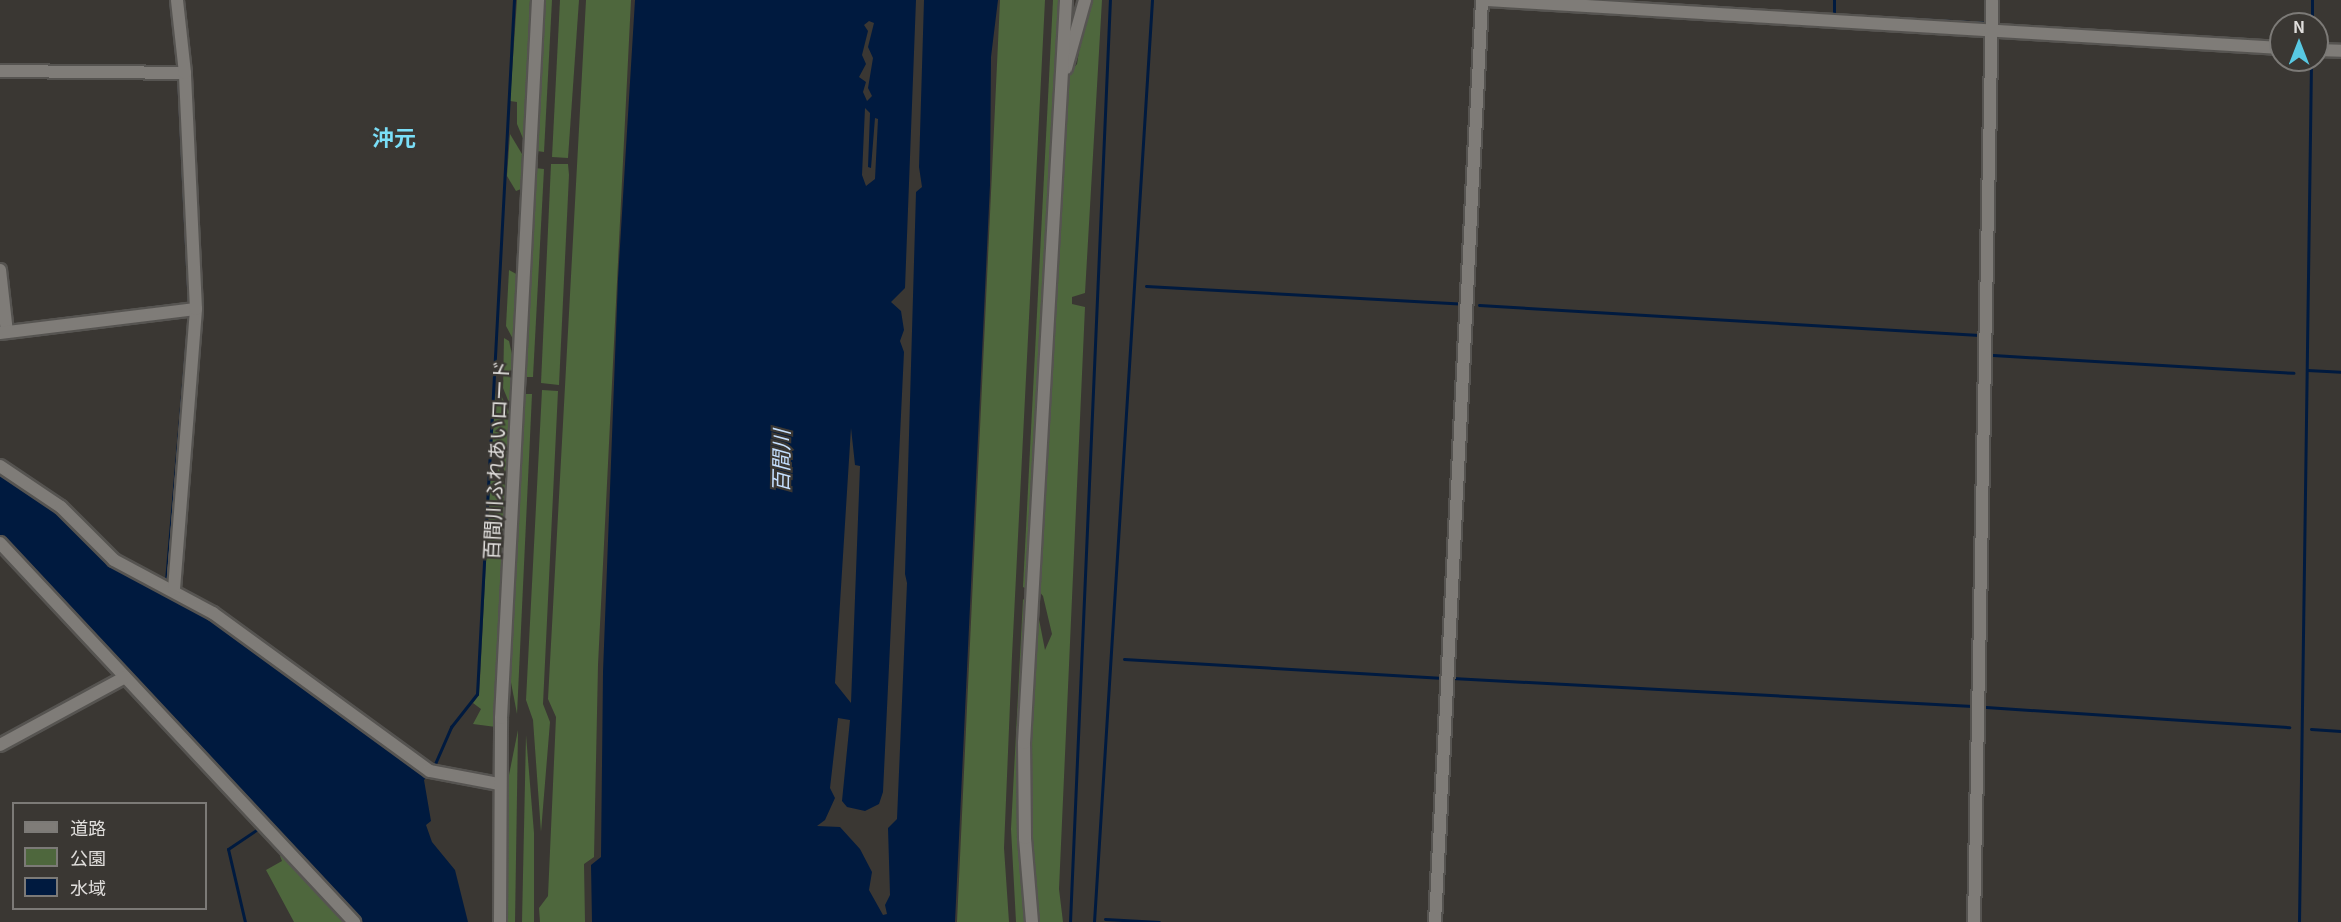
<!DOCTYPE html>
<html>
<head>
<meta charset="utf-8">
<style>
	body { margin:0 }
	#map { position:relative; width:2341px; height:922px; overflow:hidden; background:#3a3733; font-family:Georgia,"Noto Sans JP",serif }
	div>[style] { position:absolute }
	.green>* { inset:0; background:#4e673d }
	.water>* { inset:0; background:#001a3f }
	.stream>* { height:3px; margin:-1.5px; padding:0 1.5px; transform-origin:1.5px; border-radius:1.5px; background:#001a3f }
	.roads { filter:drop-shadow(2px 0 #565451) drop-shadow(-2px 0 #565451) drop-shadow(0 2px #565451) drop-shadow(0 -2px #565451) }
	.minor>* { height:12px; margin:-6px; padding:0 6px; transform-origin:6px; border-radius:6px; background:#7f7c78 }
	span { translate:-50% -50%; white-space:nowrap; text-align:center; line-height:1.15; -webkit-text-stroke:4.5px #3a3733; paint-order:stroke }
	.street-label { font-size:20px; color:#e0dedc }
	.water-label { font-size:21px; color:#c4defd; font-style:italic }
	.quarter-label { font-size:22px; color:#7adef7; font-weight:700 }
	.legend { position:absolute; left:12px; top:802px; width:195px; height:108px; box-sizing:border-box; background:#3a3733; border:2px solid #7c7a77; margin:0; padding:8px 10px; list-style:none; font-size:18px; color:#e0dedc }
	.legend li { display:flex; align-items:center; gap:12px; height:30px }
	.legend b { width:30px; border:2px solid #7c7a77 }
	.north { position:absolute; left:2269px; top:12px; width:60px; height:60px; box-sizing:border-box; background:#3a3733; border:2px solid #7c7a77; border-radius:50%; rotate:0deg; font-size:16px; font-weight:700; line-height:24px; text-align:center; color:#e0dedc }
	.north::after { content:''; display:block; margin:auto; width:21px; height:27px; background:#58c9e3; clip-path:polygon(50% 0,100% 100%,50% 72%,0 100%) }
</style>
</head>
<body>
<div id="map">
	<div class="green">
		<div style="clip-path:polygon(517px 0,530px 0,524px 141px,517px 124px,517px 102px,510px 101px)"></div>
		<div style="clip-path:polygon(543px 0,552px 0,544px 152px,537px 151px)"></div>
		<div style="clip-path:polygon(560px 0,579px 0,568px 158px,552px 157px)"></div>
		<div style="clip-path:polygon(586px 0,631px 0,598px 665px,594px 857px,584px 864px,585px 922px,540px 922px,539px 908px,548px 896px,556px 717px,548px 699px)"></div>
		<div style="clip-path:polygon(1000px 0,1045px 0,1012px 656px,1004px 848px,1009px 922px,957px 922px)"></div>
		<div style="clip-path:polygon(1053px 0,1062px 0,1025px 588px,1023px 587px)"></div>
		<div style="clip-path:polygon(1087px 0,1102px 0,1085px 293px,1072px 297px,1072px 304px,1085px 307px,1059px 889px,1063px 922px,1037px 922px,1030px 829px,1029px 740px,1036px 604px,1045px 650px,1052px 634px,1043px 596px,1038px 590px,1066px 77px,1077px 64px)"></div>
		<div style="clip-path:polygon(510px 134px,522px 154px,521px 189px,516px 191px,507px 176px)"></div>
		<div style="clip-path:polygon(551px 164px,568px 164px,569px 175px,559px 385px,541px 383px)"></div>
		<div style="clip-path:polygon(535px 168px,544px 169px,533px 377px,526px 377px)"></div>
		<div style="clip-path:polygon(509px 270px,518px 275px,514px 341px,506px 326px)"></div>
		<div style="clip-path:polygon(504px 338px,509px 341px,513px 359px,510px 405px,503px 388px)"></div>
		<div style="clip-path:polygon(542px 390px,558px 391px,543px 704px,550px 722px,541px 832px,533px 720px,526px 700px)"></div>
		<div style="clip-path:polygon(496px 392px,500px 393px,510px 414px,507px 477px,499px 458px,499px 445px,492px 445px)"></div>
		<div style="clip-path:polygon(524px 394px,532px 394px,517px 714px,510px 677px)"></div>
		<div style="clip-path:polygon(498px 467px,507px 491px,496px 727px,473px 724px,481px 709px,473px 703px,479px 695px,480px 679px,490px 481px,497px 481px)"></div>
		<div style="clip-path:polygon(1023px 599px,1027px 602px,1019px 763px,1027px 922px,1016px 922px,1011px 829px)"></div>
		<div style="clip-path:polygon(518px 730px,515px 922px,507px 922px,505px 795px)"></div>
		<div style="clip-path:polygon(526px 735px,534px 833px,534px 922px,522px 922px)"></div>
		<div style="clip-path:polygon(284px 854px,347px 922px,294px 922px,266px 870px,282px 861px,280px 856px)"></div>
	</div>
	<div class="water">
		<div style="clip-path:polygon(evenodd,635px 0,916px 0,905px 288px,891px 302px,901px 311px,904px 330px,900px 341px,904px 352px,883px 792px,879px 804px,865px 811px,847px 807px,842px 801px,850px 720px,838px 718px,830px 788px,835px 798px,825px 820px,817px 826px,840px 827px,860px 849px,872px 872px,869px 890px,883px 915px,887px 914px,885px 905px,890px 895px,888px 828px,897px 819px,907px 583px,905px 574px,916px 192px,922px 187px,919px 167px,924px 0,998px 0,991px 57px,990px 185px,955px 922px,592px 922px,591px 865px,601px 857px,603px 672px,618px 279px,635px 0,869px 21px,874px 23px,868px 47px,873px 58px,868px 88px,872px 96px,867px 101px,863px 92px,866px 82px,859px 77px,866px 64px,862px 55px,868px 31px,864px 25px,869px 21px,635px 0,865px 108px,870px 113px,868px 167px,871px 168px,875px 118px,878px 119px,875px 179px,866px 186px,862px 175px,865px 108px,635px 0,851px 428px,855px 465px,860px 466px,851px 703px,835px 683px,851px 428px)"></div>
		<div style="clip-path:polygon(0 472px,69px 521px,96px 550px,190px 604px,424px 771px,428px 776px,424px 780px,431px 821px,426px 825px,432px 842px,455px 870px,468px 922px,363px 922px,0 537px)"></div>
	</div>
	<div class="stream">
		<div style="left:170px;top:0;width:70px;rotate:83.5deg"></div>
		<div style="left:2312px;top:0;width:24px;rotate:90deg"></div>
		<div style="left:1730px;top:9px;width:255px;rotate:3.1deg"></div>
		<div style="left:1834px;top:14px;width:14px;rotate:-90deg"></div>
		<div style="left:1985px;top:24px;width:24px;rotate:-88deg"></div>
		<div style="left:178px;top:76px;width:231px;rotate:87.3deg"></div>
		<div style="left:1146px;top:286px;width:318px;rotate:3.2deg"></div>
		<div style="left:1479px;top:305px;width:501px;rotate:3.43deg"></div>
		<div style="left:1993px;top:355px;width:301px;rotate:3.4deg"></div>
		<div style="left:2307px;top:370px;width:34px;rotate:3deg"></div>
		<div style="left:166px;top:581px;width:269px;rotate:-85.1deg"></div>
		<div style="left:1124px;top:659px;width:320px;rotate:3.4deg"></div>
		<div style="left:1452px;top:678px;width:521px;rotate:3.08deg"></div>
		<div style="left:1986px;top:707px;width:304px;rotate:3.8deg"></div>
		<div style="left:2311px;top:729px;width:30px;rotate:4deg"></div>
		<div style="left:434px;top:766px;width:43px;rotate:-66.4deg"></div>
		<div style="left:451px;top:727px;width:42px;rotate:-51.8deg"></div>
		<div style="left:477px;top:694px;width:695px;rotate:-86.95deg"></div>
		<div style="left:1105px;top:919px;width:54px;rotate:3.2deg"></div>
		<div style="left:245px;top:922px;width:75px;rotate:-103.1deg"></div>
		<div style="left:228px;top:849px;width:36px;rotate:-34deg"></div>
		<div style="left:1070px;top:922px;width:923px;rotate:-87.52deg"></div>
		<div style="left:1094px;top:922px;width:924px;rotate:-86.4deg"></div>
		<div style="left:1968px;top:922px;width:887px;rotate:-88.9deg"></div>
		<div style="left:2299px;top:922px;width:862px;rotate:-89.2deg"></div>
	</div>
	<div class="roads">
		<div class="minor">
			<div style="left:1487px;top:0;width:795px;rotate:3.46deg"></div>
			<div style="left:2317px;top:50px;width:24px;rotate:2deg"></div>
			<div style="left:1066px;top:68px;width:71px;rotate:-74.4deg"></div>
			<div style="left:0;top:71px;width:185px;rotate:0.6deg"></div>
			<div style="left:0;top:270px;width:62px;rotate:83.6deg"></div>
			<div style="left:0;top:333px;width:197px;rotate:-7deg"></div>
			<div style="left:0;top:466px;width:73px;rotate:33.9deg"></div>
			<div style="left:61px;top:507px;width:75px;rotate:45deg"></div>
			<div style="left:114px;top:560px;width:112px;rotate:28.2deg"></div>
			<div style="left:213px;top:613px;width:268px;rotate:36.1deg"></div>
			<div style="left:430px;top:771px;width:70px;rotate:10.7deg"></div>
			<div style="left:0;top:543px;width:519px;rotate:46.95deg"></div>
			<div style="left:174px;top:589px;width:281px;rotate:-85.5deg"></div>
			<div style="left:196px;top:309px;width:236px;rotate:-92.7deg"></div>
			<div style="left:185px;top:73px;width:73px;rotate:-96.3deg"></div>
			<div style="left:0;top:745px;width:142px;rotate:-28.5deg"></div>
			<div style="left:500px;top:922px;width:204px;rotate:-89.7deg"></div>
			<div style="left:501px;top:718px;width:719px;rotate:-87.05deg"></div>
			<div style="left:1032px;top:922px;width:84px;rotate:-94.8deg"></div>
			<div style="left:1025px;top:838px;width:95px;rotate:-90.6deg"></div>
			<div style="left:1024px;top:743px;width:744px;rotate:-86.76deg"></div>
			<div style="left:1435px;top:922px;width:923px;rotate:-87.08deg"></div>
			<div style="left:1974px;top:922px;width:922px;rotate:-88.88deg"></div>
		</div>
	</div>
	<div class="street-label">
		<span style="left:495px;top:460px;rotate:-87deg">百間川ふれあいロード</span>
	</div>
	<div class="water-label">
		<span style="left:780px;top:461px;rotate:-89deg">百間川</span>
	</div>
	<div class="quarter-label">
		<span style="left:394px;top:137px">沖元</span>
	</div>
	<ul class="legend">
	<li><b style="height:8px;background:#7f7c78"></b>道路</li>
	<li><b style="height:16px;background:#4e673d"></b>公園</li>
	<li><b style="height:16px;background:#001a3f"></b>水域</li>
	</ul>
	<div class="north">N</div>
</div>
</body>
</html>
